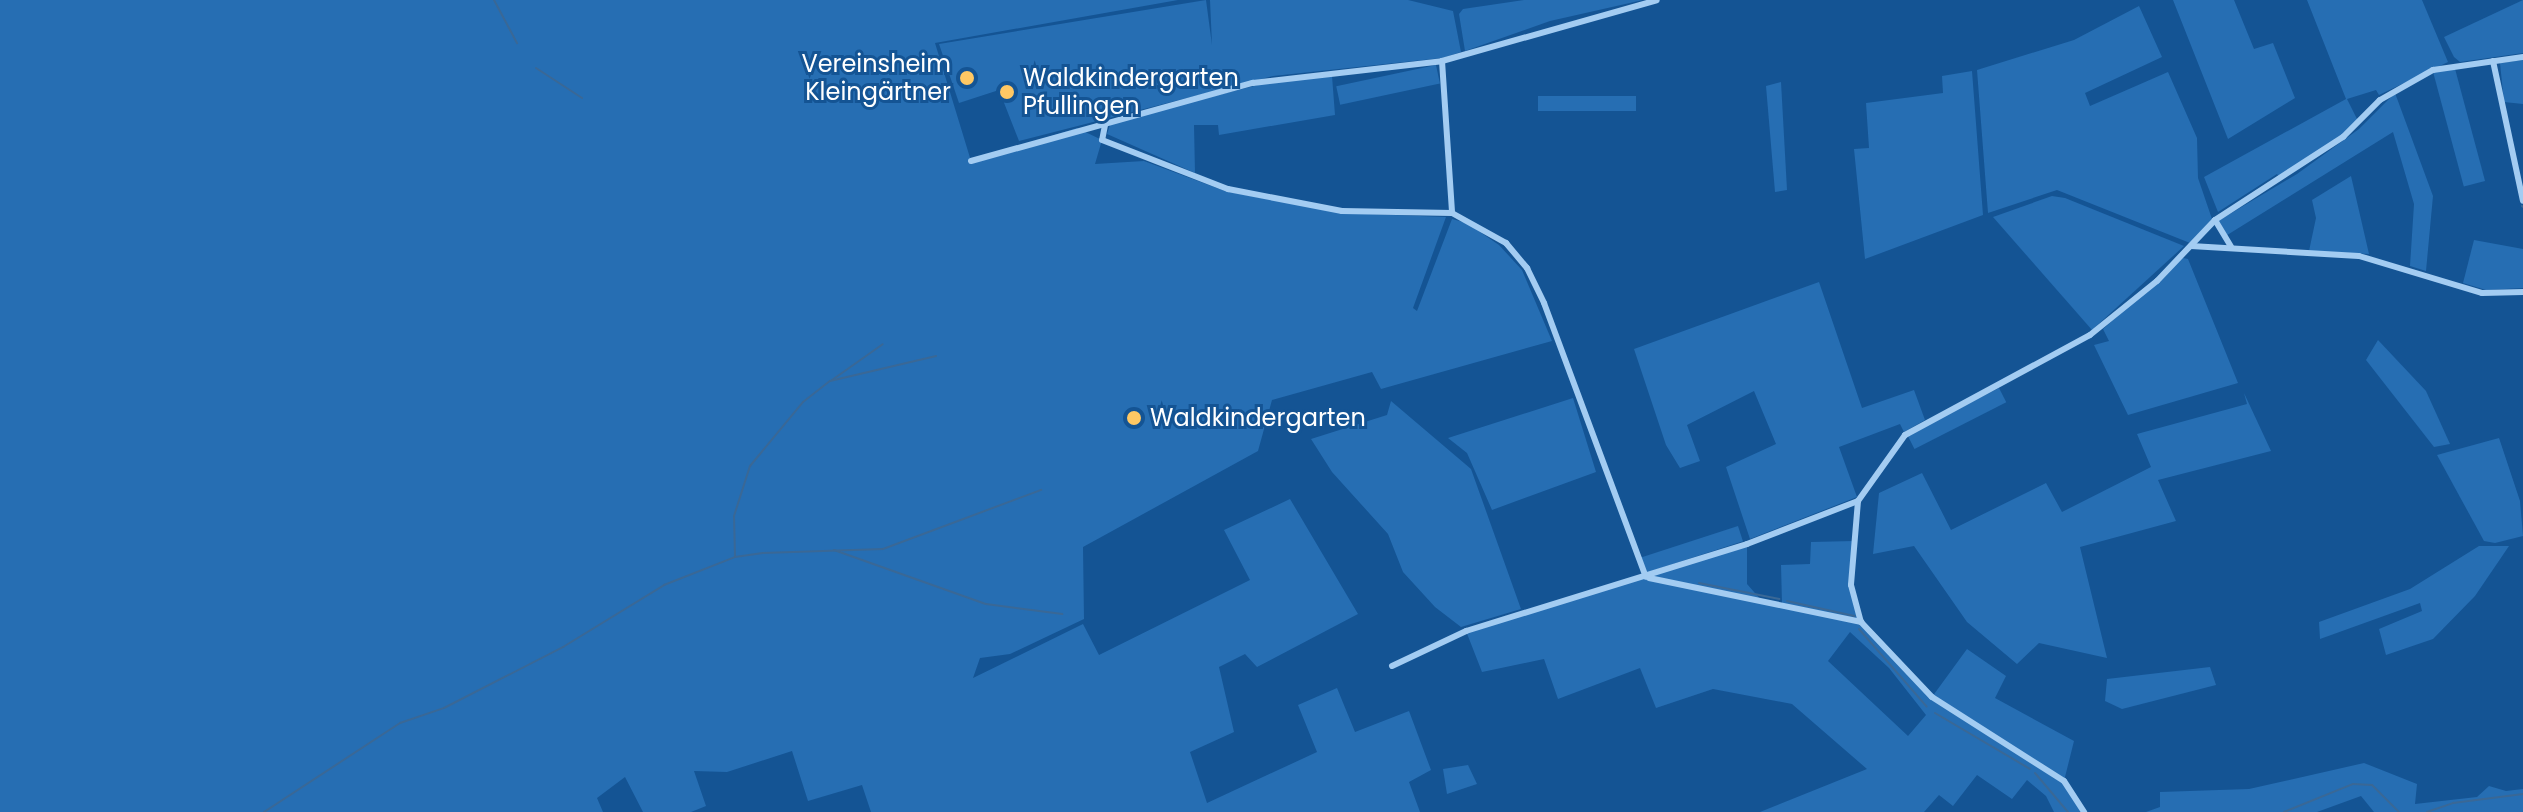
<!DOCTYPE html>
<html>
<head>
<meta charset="utf-8">
<style>
	body { margin:0 }
	#map { position:relative; width:2523px; height:812px; overflow:hidden; background:#145494; font-family:Poppins,sans-serif }
	div>[style] { position:absolute }
	.green>* { inset:0; background:#266eb3; transform-origin:0 0 }
	.stream>* { height:2px; margin:-1px; padding:0 1px; transform-origin:1px; border-radius:1px; background:#3a6896 }
	.street>* { height:6px; margin:-3px; padding:0 3px; transform-origin:3px; border-radius:3px; background:#a3ccf2 }
	.dots>* { width:22px; height:22px; translate:-50% -50%; box-sizing:border-box; border:4px solid #145494; border-radius:50% }
	span { translate:-50% -50%; white-space:nowrap; text-align:center; line-height:1.15; -webkit-text-stroke:6px #145494; paint-order:stroke }
	.poi-label { font-size:24px; color:#fff }
	.right { translate:-100% -50%; text-align:right }
	.left { translate:0 -50%; text-align:left }
</style>
</head>
<body>
<div id="map">
	<div class="green">
		<div style="clip-path:polygon(0 0,1178px 0,935px 43px,971px 161px,1077px 128px,1102px 140px,1095px 164px,1144px 161px,1225px 191px,1341px 213px,1446px 217px,1413px 308px,1417px 311px,1452px 219px,1467px 223px,1499px 245px,1522px 270px,1552px 341px,1381px 389px,1372px 372px,1272px 400px,1258px 451px,1083px 547px,1084px 619px,1010px 654px,980px 658px,973px 678px,1083px 624px,1099px 655px,1250px 580px,1224px 530px,1290px 499px,1358px 614px,1257px 667px,1245px 654px,1219px 667px,1234px 732px,1190px 752px,1207px 803px,1317px 752px,1298px 705px,1337px 688px,1355px 732px,1409px 711px,1431px 770px,1409px 782px,1420px 812px,871px 812px,862px 785px,808px 801px,792px 751px,727px 772px,694px 771px,706px 806px,691px 812px,643px 812px,625px 777px,597px 798px,603px 812px,0 812px)"></div>
		<div style="clip-path:polygon(1206px 0,1212px 45px,1210px 0,1408px 0,1453px 11px,1461px 52px,1442px 58px,1273px 76px,1019px 141px,999px 90px,959px 103px,939px 44px)"></div>
		<div style="clip-path:polygon(1524px 0,1643px 0,1550px 21px,1465px 51px,1459px 14px,1463px 9px)"></div>
		<div style="clip-path:polygon(2173px 0,2234px 0,2254px 49px,2273px 43px,2295px 98px,2228px 139px)"></div>
		<div style="clip-path:polygon(2307px 0,2422px 0,2448px 62px,2379px 95px,2376px 90px,2347px 99px,2359px 123px,2280px 178px,2277px 174px,2218px 212px,2204px 177px,2346px 99px)"></div>
		<div style="clip-path:polygon(2523px 0,2523px 53px,2460px 62px,2454px 57px,2444px 37px)"></div>
		<div style="clip-path:polygon(2139px 6px,2162px 57px,2085px 93px,2090px 106px,2168px 72px,2197px 138px,2198px 178px,2212px 219px,2190px 243px,2057px 190px,1988px 213px,1977px 70px,2074px 40px)"></div>
		<div style="clip-path:polygon(2523px 60px,2523px 104px,2504px 102px,2500px 63px)"></div>
		<div style="left:1436px;top:65px;width:19px;height:102px;rotate:78deg"></div>
		<div style="left:2454px;top:65px;width:120px;height:22px;rotate:75deg"></div>
		<div style="clip-path:polygon(1972px 71px,1983px 215px,1865px 259px,1854px 149px,1869px 148px,1866px 103px,1943px 93px,1942px 76px)"></div>
		<div style="clip-path:polygon(1332px 76px,1335px 115px,1219px 135px,1218px 125px,1194px 125px,1195px 173px,1107px 134px,1111px 122px,1266px 83px)"></div>
		<div style="clip-path:polygon(1781px 82px,1787px 190px,1775px 192px,1766px 86px)"></div>
		<div style="clip-path:polygon(2395px 93px,2433px 196px,2426px 271px,2410px 266px,2414px 204px,2393px 132px,2224px 237px,2218px 221px,2297px 174px,2359px 129px)"></div>
		<div style="left:1636px;top:96px;width:15px;height:98px;rotate:90deg"></div>
		<div style="clip-path:polygon(2351px 176px,2369px 254px,2309px 251px,2316px 218px,2312px 200px)"></div>
		<div style="clip-path:polygon(2052px 196px,2065px 198px,2184px 246px,2092px 330px,1993px 217px)"></div>
		<div style="clip-path:polygon(2474px 240px,2523px 249px,2523px 288px,2486px 290px,2463px 283px)"></div>
		<div style="clip-path:polygon(2183px 258px,2188px 259px,2238px 383px,2128px 415px,2094px 345px,2109px 341px,2103px 329px)"></div>
		<div style="clip-path:polygon(1819px 282px,1862px 408px,1914px 390px,1925px 420px,1904px 432px,1900px 424px,1839px 447px,1857px 497px,1750px 539px,1726px 467px,1776px 444px,1754px 391px,1687px 425px,1700px 461px,1680px 468px,1666px 445px,1634px 349px)"></div>
		<div style="clip-path:polygon(2378px 340px,2426px 391px,2450px 444px,2434px 447px,2366px 360px)"></div>
		<div style="left:1999px;top:388px;width:16px;height:103px;rotate:63deg"></div>
		<div style="clip-path:polygon(2244px 393px,2271px 451px,2158px 480px,2176px 521px,2080px 547px,2107px 658px,2039px 643px,2017px 664px,1967px 622px,1914px 546px,1873px 554px,1879px 493px,1922px 473px,1951px 530px,2046px 483px,2062px 512px,2151px 467px,2137px 434px,2247px 404px)"></div>
		<div style="clip-path:polygon(1573px 398px,1596px 472px,1492px 510px,1467px 453px,1448px 438px)"></div>
		<div style="clip-path:polygon(1391px 401px,1471px 469px,1521px 609px,1461px 627px,1435px 607px,1403px 572px,1388px 534px,1332px 472px,1311px 439px,1387px 415px)"></div>
		<div style="clip-path:polygon(2499px 438px,2520px 501px,2523px 536px,2495px 543px,2484px 541px,2437px 455px)"></div>
		<div style="left:1738px;top:526px;width:16px;height:102px;rotate:72deg"></div>
		<div style="clip-path:polygon(evenodd,1854px 541px,1851px 585px,1861px 622px,1932px 697px,1967px 649px,2006px 676px,1995px 698px,2074px 741px,2064px 781px,2084px 812px,2054px 812px,2046px 796px,2027px 780px,2012px 799px,1977px 775px,1953px 806px,1939px 795px,1924px 812px,1760px 812px,1867px 769px,1792px 704px,1713px 689px,1656px 708px,1640px 668px,1558px 699px,1544px 659px,1482px 672px,1466px 631px,1747px 544px,1747px 584px,1762px 601px,1782px 604px,1781px 565px,1810px 564px,1811px 542px,1854px 541px,1850px 632px,1889px 668px,1926px 715px,1908px 736px,1828px 661px,1850px 632px)"></div>
		<div style="clip-path:polygon(2479px 546px,2509px 546px,2475px 596px,2433px 639px,2386px 655px,2379px 629px,2422px 611px,2420px 603px,2320px 639px,2319px 622px,2410px 589px)"></div>
		<div style="clip-path:polygon(2210px 667px,2216px 685px,2122px 709px,2105px 701px,2107px 679px)"></div>
		<div style="clip-path:polygon(2364px 763px,2417px 784px,2415px 804px,2477px 797px,2489px 786px,2506px 791px,2523px 789px,2523px 812px,2374px 812px,2361px 796px,2317px 812px,2146px 812px,2160px 807px,2160px 792px,2249px 789px)"></div>
		<div style="clip-path:polygon(1468px 765px,1477px 784px,1447px 794px,1443px 769px)"></div>
	</div>
	<div class="stream">
		<div style="left:494px;top:0;width:49px;rotate:61.9deg"></div>
		<div style="left:536px;top:68px;width:55px;rotate:33.1deg"></div>
		<div style="left:2522px;top:206px;width:1px;rotate:45deg"></div>
		<div style="left:832px;top:380px;width:62px;rotate:-35.2deg"></div>
		<div style="left:834px;top:550px;width:161px;rotate:19.6deg"></div>
		<div style="left:986px;top:604px;width:77px;rotate:7.5deg"></div>
		<div style="left:735px;top:556px;width:40px;rotate:-91.4deg"></div>
		<div style="left:734px;top:516px;width:52px;rotate:-72.3deg"></div>
		<div style="left:750px;top:466px;width:83px;rotate:-50.4deg"></div>
		<div style="left:803px;top:402px;width:34px;rotate:-38deg"></div>
		<div style="left:830px;top:381px;width:109px;rotate:-13.3deg"></div>
		<div style="left:1699px;top:583px;width:82px;rotate:11.3deg"></div>
		<div style="left:1787px;top:601px;width:69px;rotate:12.6deg"></div>
		<div style="left:1859px;top:629px;width:103px;rotate:48.9deg"></div>
		<div style="left:1935px;top:713px;width:110px;rotate:30.5deg"></div>
		<div style="left:2035px;top:773px;width:51px;rotate:49.8deg"></div>
		<div style="left:264px;top:812px;width:163px;rotate:-33.2deg"></div>
		<div style="left:400px;top:723px;width:46px;rotate:-18.8deg"></div>
		<div style="left:444px;top:708px;width:134px;rotate:-27.1deg"></div>
		<div style="left:563px;top:647px;width:119px;rotate:-31.5deg"></div>
		<div style="left:664px;top:585px;width:76px;rotate:-21.5deg"></div>
		<div style="left:735px;top:557px;width:28px;rotate:-8deg"></div>
		<div style="left:763px;top:553px;width:120px;rotate:-1.9deg"></div>
		<div style="left:883px;top:549px;width:169px;rotate:-20.5deg"></div>
		<div style="left:2284px;top:812px;width:74px;rotate:-22.1deg"></div>
		<div style="left:2353px;top:784px;width:19px;rotate:3deg"></div>
		<div style="left:2372px;top:785px;width:38px;rotate:45deg"></div>
		<div style="left:2427px;top:812px;width:28px;rotate:-19deg"></div>
		<div style="left:2453px;top:803px;width:71px;rotate:-7.3deg"></div>
	</div>
	<div class="street">
		<div style="left:1442px;top:61px;width:152px;rotate:86.2deg"></div>
		<div style="left:2493px;top:61px;width:143px;rotate:77.9deg"></div>
		<div style="left:1106px;top:120px;width:20px;rotate:101deg"></div>
		<div style="left:1102px;top:140px;width:135px;rotate:21.3deg"></div>
		<div style="left:1228px;top:189px;width:116px;rotate:10.9deg"></div>
		<div style="left:1342px;top:211px;width:110px;rotate:1deg"></div>
		<div style="left:1452px;top:213px;width:62px;rotate:29.1deg"></div>
		<div style="left:1506px;top:243px;width:33px;rotate:50deg"></div>
		<div style="left:1527px;top:268px;width:39px;rotate:64deg"></div>
		<div style="left:1544px;top:303px;width:292px;rotate:69.6deg"></div>
		<div style="left:971px;top:161px;width:293px;rotate:-15.5deg"></div>
		<div style="left:1253px;top:83px;width:190px;rotate:-6.6deg"></div>
		<div style="left:1442px;top:61px;width:223px;rotate:-15.8deg"></div>
		<div style="left:2215px;top:220px;width:31px;rotate:59deg"></div>
		<div style="left:2191px;top:246px;width:168px;rotate:3.4deg"></div>
		<div style="left:2359px;top:256px;width:128px;rotate:16.7deg"></div>
		<div style="left:2482px;top:293px;width:41px;rotate:-1.4deg"></div>
		<div style="left:1858px;top:501px;width:84px;rotate:94.8deg"></div>
		<div style="left:1851px;top:585px;width:38px;rotate:75deg"></div>
		<div style="left:1649px;top:578px;width:217px;rotate:11.7deg"></div>
		<div style="left:1861px;top:622px;width:103px;rotate:46.6deg"></div>
		<div style="left:1932px;top:697px;width:156px;rotate:32.5deg"></div>
		<div style="left:2064px;top:781px;width:37px;rotate:57deg"></div>
		<div style="left:1392px;top:666px;width:82px;rotate:-25.3deg"></div>
		<div style="left:1466px;top:631px;width:294px;rotate:-17.2deg"></div>
		<div style="left:1747px;top:544px;width:119px;rotate:-21.2deg"></div>
		<div style="left:1858px;top:501px;width:81px;rotate:-54.5deg"></div>
		<div style="left:1905px;top:435px;width:210px;rotate:-28.4deg"></div>
		<div style="left:2090px;top:335px;width:86px;rotate:-38.9deg"></div>
		<div style="left:2157px;top:281px;width:84px;rotate:-46.4deg"></div>
		<div style="left:2215px;top:220px;width:153px;rotate:-33deg"></div>
		<div style="left:2343px;top:137px;width:52px;rotate:-45deg"></div>
		<div style="left:2380px;top:100px;width:61px;rotate:-29.5deg"></div>
		<div style="left:2433px;top:70px;width:91px;rotate:-8.2deg"></div>
	</div>
	<div class="dots">
		<div style="left:967px;top:78px;background:#ffc864"></div>
		<div style="left:1007px;top:92px;background:#ffc864"></div>
		<div style="left:1134px;top:418px;background:#ffc864"></div>
	</div>
	<div class="poi-label">
		<span class="right" style="left:951px;top:78px">Vereinsheim<br>Kleingärtner</span>
		<span class="left" style="left:1023px;top:92px">Waldkindergarten<br>Pfullingen</span>
		<span class="left" style="left:1150px;top:418px">Waldkindergarten</span>
	</div>
</div>
</body>
</html>
